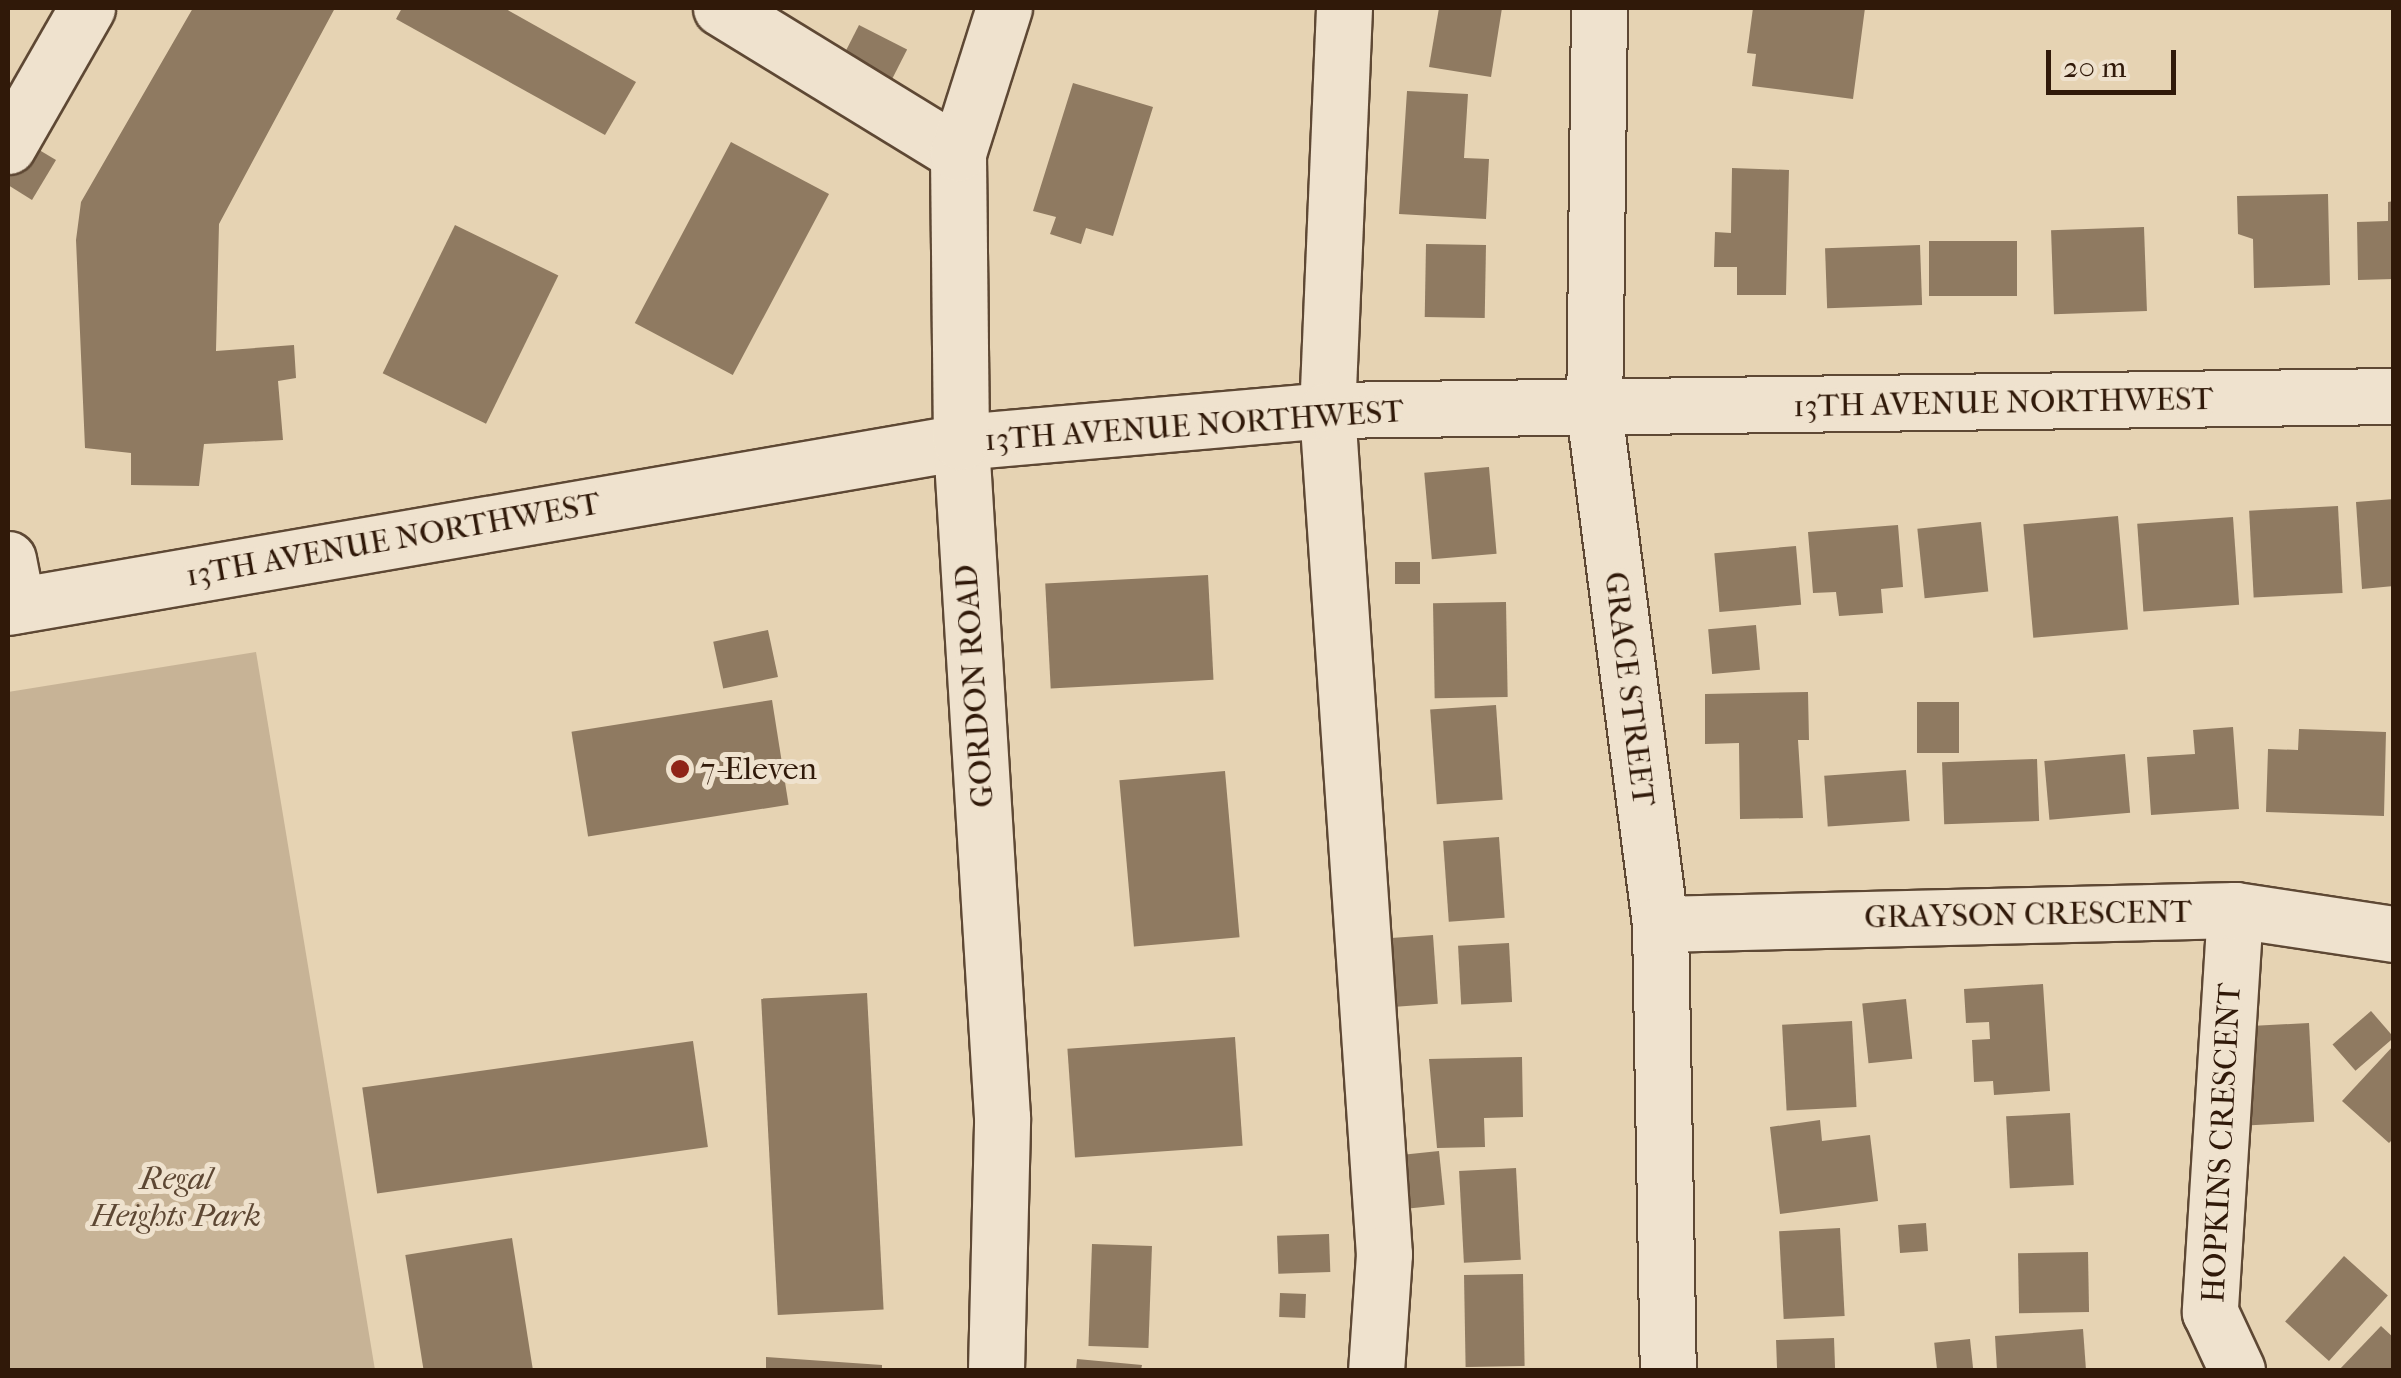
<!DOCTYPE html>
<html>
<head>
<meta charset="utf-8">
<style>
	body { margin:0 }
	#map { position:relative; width:2401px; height:1378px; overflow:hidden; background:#e6d3b3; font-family:"IM FELL French Canon",serif }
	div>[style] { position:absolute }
	.green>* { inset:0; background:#c7b396 }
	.building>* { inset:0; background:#8f7a61; transform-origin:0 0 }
	.roads { filter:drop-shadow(2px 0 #5e4834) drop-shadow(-2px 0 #5e4834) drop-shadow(0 2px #5e4834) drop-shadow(0 -2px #5e4834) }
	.minor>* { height:55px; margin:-27.5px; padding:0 27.5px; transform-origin:27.5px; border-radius:27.5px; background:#efe2ce }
	.dots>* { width:28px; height:28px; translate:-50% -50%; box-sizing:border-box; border:5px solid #efe2ce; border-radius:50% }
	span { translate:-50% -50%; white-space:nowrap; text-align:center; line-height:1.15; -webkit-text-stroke:10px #efe2ce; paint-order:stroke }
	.street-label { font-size:32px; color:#301909 }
	.poi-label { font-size:32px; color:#301909 }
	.left { translate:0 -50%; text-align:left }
	.park-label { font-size:32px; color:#5d4733; font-style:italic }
	.frame { position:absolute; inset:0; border:10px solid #301909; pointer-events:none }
	.scale { position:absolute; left:2046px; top:50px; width:130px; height:45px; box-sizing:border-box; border:5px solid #301909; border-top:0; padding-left:12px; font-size:30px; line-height:35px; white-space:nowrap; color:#301909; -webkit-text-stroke:8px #efe2ce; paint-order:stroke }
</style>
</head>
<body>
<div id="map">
	<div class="green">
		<div style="clip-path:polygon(256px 652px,375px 1370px,8px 1370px,8px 692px)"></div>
	</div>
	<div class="building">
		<div style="clip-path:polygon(193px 8px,335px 8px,219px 224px,216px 351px,294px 345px,296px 378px,278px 381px,283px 440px,204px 444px,199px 486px,131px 485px,131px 453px,85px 448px,76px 240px,81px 202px)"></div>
		<div style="clip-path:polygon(402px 8px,504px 8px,636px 82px,605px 135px,396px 19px)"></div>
		<div style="clip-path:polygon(1439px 8px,1502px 8px,1491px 77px,1429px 67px)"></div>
		<div style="clip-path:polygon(1753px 8px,1865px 8px,1853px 99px,1752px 86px,1756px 54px,1747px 53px)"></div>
		<div style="left:859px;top:25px;width:54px;height:46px;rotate:27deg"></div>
		<div style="clip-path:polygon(1073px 83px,1153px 107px,1113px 236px,1086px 228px,1081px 244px,1050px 234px,1056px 217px,1033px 211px)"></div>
		<div style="clip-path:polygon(1407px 91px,1468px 94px,1464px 158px,1489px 159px,1486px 219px,1399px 214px)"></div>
		<div style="clip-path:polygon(19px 138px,56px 160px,32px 200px,8px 185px,8px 157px)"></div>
		<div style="left:731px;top:142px;width:111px;height:205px;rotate:28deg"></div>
		<div style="clip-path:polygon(1732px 168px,1789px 170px,1786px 295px,1737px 295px,1737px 267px,1714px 267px,1715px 232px,1731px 233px)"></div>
		<div style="clip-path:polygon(2328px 194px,2330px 285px,2254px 288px,2253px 239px,2238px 234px,2237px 196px)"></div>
		<div style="clip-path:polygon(2394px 201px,2394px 279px,2358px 280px,2357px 222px,2388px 221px,2388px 202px)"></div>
		<div style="left:455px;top:225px;width:115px;height:165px;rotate:26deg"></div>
		<div style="left:2144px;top:227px;width:84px;height:93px;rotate:88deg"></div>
		<div style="left:2017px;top:241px;width:55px;height:88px;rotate:90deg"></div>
		<div style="left:1426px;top:244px;width:60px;height:73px;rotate:1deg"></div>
		<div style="left:1920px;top:245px;width:60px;height:95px;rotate:88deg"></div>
		<div style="left:1489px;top:467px;width:87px;height:65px;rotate:85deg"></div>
		<div style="clip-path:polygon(2394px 499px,2394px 586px,2362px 589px,2356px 502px)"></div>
		<div style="left:2338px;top:506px;width:87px;height:89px;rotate:87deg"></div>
		<div style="left:2118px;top:516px;width:114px;height:95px;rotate:85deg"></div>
		<div style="left:2233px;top:517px;width:88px;height:96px;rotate:86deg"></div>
		<div style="left:1981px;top:522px;width:70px;height:64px;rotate:84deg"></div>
		<div style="clip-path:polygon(1898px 525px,1903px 587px,1881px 589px,1883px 613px,1839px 616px,1836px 592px,1813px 593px,1808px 532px)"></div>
		<div style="left:1796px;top:546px;width:59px;height:82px;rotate:85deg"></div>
		<div style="left:1420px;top:562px;width:22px;height:25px;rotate:90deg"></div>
		<div style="left:1208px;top:575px;width:105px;height:163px;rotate:87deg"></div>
		<div style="left:1506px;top:602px;width:95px;height:73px;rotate:89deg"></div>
		<div style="left:1756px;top:625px;width:45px;height:48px;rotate:85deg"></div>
		<div style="left:768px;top:630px;width:48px;height:56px;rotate:78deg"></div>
		<div style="clip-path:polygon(1808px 692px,1809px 740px,1798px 740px,1803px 818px,1740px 819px,1739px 743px,1705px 744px,1705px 694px)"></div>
		<div style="left:772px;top:700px;width:106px;height:203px;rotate:81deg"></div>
		<div style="left:1959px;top:702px;width:51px;height:42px;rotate:90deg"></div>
		<div style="left:1496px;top:705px;width:95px;height:66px;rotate:86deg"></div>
		<div style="clip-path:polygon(2233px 727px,2239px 809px,2151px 815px,2147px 757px,2195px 754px,2193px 730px)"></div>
		<div style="clip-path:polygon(2299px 729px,2386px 732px,2384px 816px,2266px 812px,2268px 749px,2298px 750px)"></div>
		<div style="left:2125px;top:754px;width:59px;height:81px;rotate:85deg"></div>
		<div style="left:2037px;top:759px;width:62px;height:95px;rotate:88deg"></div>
		<div style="left:1906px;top:770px;width:51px;height:82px;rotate:86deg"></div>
		<div style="left:1225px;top:771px;width:167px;height:106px;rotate:85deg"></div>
		<div style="left:1499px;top:837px;width:81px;height:56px;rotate:86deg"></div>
		<div style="left:1433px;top:935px;width:69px;height:56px;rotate:86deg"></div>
		<div style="left:1509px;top:943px;width:59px;height:51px;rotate:87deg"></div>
		<div style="clip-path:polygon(2043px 984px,2050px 1091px,1994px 1095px,1993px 1081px,1974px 1082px,1972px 1040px,1990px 1039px,1989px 1022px,1966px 1023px,1964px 989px)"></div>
		<div style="left:867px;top:993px;width:317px;height:106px;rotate:87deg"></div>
		<div style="left:1906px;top:999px;width:60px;height:44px;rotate:84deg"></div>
		<div style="left:2371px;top:1011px;width:35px;height:51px;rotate:49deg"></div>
		<div style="left:1852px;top:1021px;width:86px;height:70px;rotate:87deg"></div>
		<div style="left:2309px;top:1023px;width:99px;height:63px;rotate:87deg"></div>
		<div style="left:1235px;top:1037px;width:109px;height:168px;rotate:86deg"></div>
		<div style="left:693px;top:1041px;width:107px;height:334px;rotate:82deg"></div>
		<div style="clip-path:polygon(2394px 1045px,2394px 1138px,2389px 1143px,2342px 1101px)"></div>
		<div style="clip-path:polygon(1522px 1057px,1523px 1117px,1484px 1118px,1485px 1147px,1437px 1148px,1429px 1059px)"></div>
		<div style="left:2070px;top:1113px;width:72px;height:64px;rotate:87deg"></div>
		<div style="clip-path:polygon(1820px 1120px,1822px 1141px,1870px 1135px,1878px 1201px,1780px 1214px,1770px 1127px)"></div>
		<div style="left:1439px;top:1151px;width:54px;height:48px;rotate:84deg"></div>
		<div style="left:1516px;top:1168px;width:92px;height:57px;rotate:87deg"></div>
		<div style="left:1926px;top:1223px;width:28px;height:28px;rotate:86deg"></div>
		<div style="left:1840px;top:1228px;width:88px;height:61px;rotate:87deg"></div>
		<div style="left:1329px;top:1234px;width:38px;height:52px;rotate:88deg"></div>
		<div style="left:512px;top:1238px;width:134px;height:108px;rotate:81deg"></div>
		<div style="left:1092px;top:1244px;width:60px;height:102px;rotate:2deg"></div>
		<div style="left:2088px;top:1252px;width:60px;height:70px;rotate:89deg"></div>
		<div style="left:2344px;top:1256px;width:59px;height:88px;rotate:42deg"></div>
		<div style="left:1523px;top:1274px;width:92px;height:59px;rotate:89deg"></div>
		<div style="left:1280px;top:1293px;width:26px;height:24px;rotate:2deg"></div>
		<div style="clip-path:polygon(2381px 1326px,2394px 1338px,2394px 1370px,2339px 1370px)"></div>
		<div style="clip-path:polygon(2083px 1329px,2086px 1370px,1997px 1370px,1995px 1336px)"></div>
		<div style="left:1834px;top:1338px;width:32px;height:58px;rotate:88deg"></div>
		<div style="left:1970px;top:1339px;width:31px;height:36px;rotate:84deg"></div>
		<div style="clip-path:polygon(766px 1357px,882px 1365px,882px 1370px,766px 1370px)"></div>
		<div style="clip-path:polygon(1077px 1359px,1142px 1365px,1141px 1370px,1076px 1370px)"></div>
	</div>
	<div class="roads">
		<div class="minor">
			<div style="left:721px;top:8px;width:278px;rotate:31.5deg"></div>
			<div style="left:1344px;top:8px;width:402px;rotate:92.4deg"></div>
			<div style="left:1327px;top:410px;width:846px;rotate:86.14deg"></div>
			<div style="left:1384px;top:1254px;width:116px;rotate:93.9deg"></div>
			<div style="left:1599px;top:8px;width:403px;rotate:90.7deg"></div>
			<div style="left:1594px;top:411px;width:517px;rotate:82.67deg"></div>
			<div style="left:1660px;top:924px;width:446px;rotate:89deg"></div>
			<div style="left:8px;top:146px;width:159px;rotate:-60.2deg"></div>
			<div style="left:8px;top:559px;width:47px;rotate:78.9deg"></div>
			<div style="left:8px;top:607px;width:967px;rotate:-9.82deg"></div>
			<div style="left:961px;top:442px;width:367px;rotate:-5deg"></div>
			<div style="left:1327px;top:410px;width:1067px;rotate:-0.75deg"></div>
			<div style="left:2235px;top:910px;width:403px;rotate:93.6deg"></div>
			<div style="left:2210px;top:1312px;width:64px;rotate:65deg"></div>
			<div style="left:1660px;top:924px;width:575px;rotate:-1.39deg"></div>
			<div style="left:2235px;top:910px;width:161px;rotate:8.6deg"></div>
			<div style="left:996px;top:1370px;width:253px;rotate:-88.6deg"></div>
			<div style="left:1002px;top:1117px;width:676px;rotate:-93.48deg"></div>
			<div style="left:961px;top:442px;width:289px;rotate:-90.6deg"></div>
			<div style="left:958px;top:153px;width:152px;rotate:-72.4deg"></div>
		</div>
	</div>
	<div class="dots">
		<div style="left:680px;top:769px;background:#8f2418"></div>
	</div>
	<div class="street-label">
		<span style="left:2003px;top:403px;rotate:-1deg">13TH AVENUE NORTHWEST</span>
		<span style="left:1194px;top:426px;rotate:-4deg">13TH AVENUE NORTHWEST</span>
		<span style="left:393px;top:540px;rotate:-10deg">13TH AVENUE NORTHWEST</span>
		<span style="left:975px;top:686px;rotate:-94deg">GORDON ROAD</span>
		<span style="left:1629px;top:689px;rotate:83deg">GRACE STREET</span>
		<span style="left:2028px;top:915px;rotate:-1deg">GRAYSON CRESCENT</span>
		<span style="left:2222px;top:1143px;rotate:-87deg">HOPKINS CRESCENT</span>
	</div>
	<div class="poi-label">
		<span class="left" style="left:700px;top:769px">7-Eleven</span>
	</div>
	<div class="park-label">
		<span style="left:176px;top:1198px">Regal<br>Heights Park</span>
	</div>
	<div class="frame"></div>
	<div class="scale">20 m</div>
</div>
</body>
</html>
